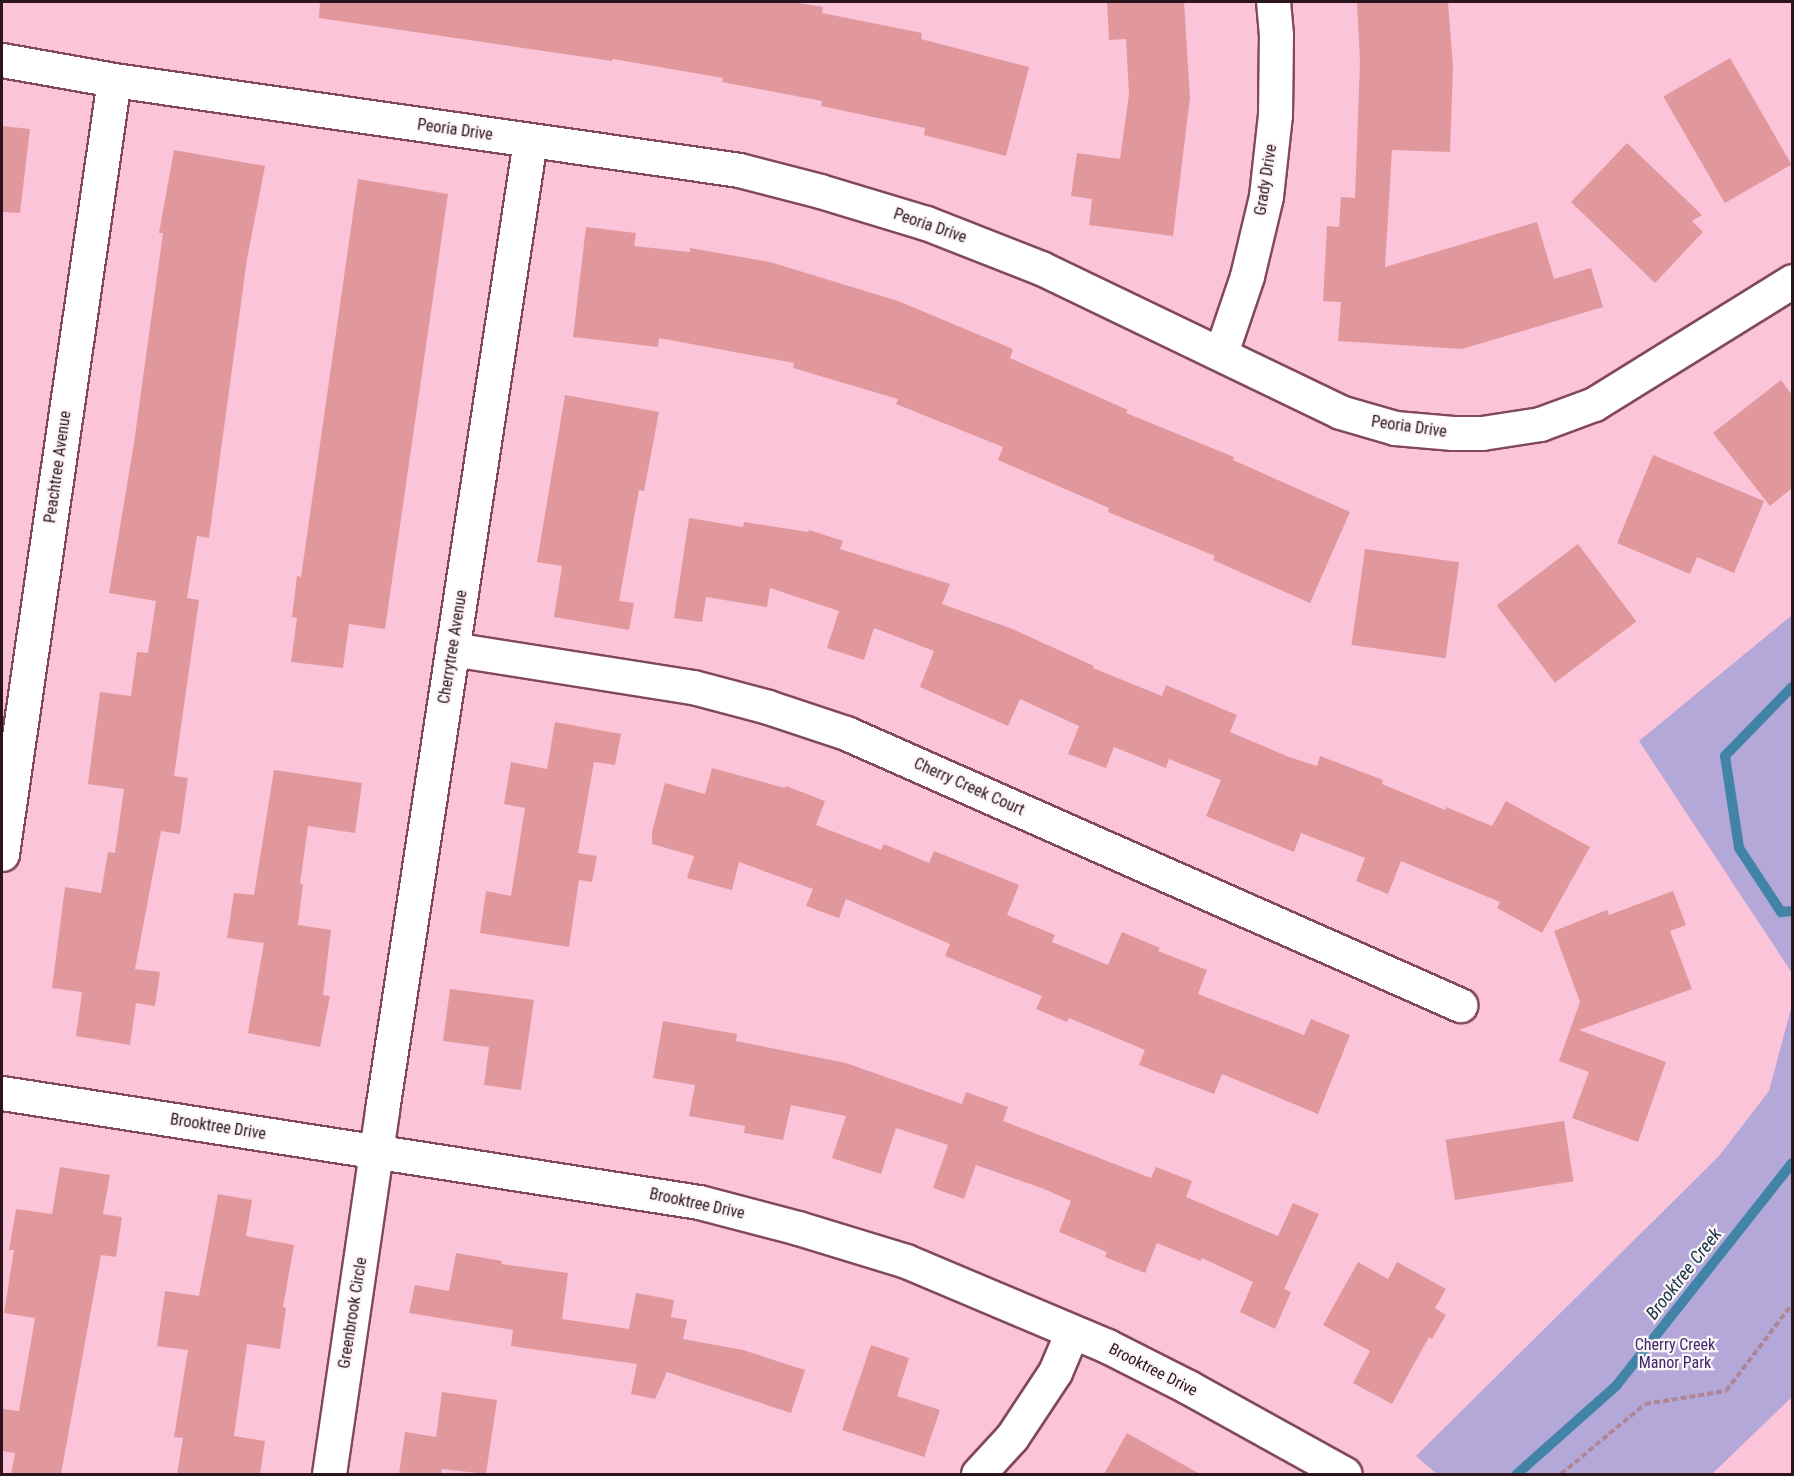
<!DOCTYPE html>
<html>
<head>
<meta charset="utf-8">
<style>
	body { margin:0 }
	#map { position:relative; width:1794px; height:1476px; overflow:hidden; background:#fbc4d8; font-family:"Roboto Condensed",sans-serif }
	div>[style] { position:absolute }
	.green>* { inset:0; background:#b3a8d8 }
	.stream>* { height:10px; margin:-5px; padding:0 5px; transform-origin:5px; border-radius:5px; background:#4284a8 }
	.building>* { inset:0; background:#e1989d; transform-origin:0 0 }
	.path>* { height:4px; margin-top:-2px; transform-origin:0; background:repeating-linear-gradient(90deg,#b08595 0 6px,transparent 0 9px) }
	.roads { filter:drop-shadow(2px 0 #824860) drop-shadow(-2px 0 #824860) drop-shadow(0 2px #824860) drop-shadow(0 -2px #824860) }
	.minor>* { height:33px; margin:-16.5px; padding:0 16.5px; transform-origin:16.5px; border-radius:16.5px; background:#fff }
	span { translate:-50% -50%; white-space:nowrap; text-align:center; line-height:1.15; -webkit-text-stroke:4.5px #fcf5f7; paint-order:stroke }
	.street-label { font-size:16px; color:#2c141e }
	.park-label { font-size:16px; color:#3d266c }
	.water-label { font-size:18px; color:#133242; font-style:italic }
	.frame { position:absolute; inset:0; border:3px solid #2c141e; pointer-events:none }
</style>
</head>
<body>
<div id="map">
	<div class="green">
		<div style="clip-path:polygon(1792px 615px,1792px 973px,1639px 741px)"></div>
		<div style="clip-path:polygon(1792px 1005px,1792px 1397px,1712px 1474px,1437px 1474px,1416px 1456px,1719px 1156px,1769px 1091px)"></div>
	</div>
	<div class="stream">
		<div style="left:1792px;top:687px;width:96px;rotate:134.2deg"></div>
		<div style="left:1725px;top:756px;width:93px;rotate:81.3deg"></div>
		<div style="left:1739px;top:848px;width:77px;rotate:56.7deg"></div>
		<div style="left:1781px;top:912px;width:11px;rotate:-5deg"></div>
		<div style="left:1517px;top:1474px;width:132px;rotate:-41.6deg"></div>
		<div style="left:1616px;top:1386px;width:284px;rotate:-51.7deg"></div>
	</div>
	<div class="building">
		<div style="clip-path:polygon(320px 2px,793px 2px,823px 7px,822px 13px,922px 33px,921px 39px,1029px 67px,1006px 156px,924px 135px,925px 128px,821px 106px,822px 101px,722px 82px,723px 78px,613px 59px,612px 61px,319px 18px)"></div>
		<div style="clip-path:polygon(1107px 2px,1184px 2px,1190px 98px,1173px 236px,1089px 225px,1092px 199px,1071px 196px,1077px 153px,1120px 159px,1129px 94px,1126px 39px,1109px 40px)"></div>
		<div style="clip-path:polygon(1357px 2px,1448px 2px,1453px 67px,1450px 152px,1392px 150px,1385px 267px,1537px 222px,1554px 279px,1591px 268px,1603px 307px,1462px 349px,1338px 341px,1341px 302px,1323px 301px,1327px 226px,1339px 227px,1341px 197px,1355px 198px,1360px 62px)"></div>
		<div style="left:1730px;top:58px;width:123px;height:77px;rotate:60deg"></div>
		<div style="clip-path:polygon(2px 126px,30px 129px,20px 213px,2px 212px)"></div>
		<div style="clip-path:polygon(1627px 143px,1702px 215px,1692px 221px,1703px 232px,1655px 283px,1571px 202px)"></div>
		<div style="clip-path:polygon(174px 150px,265px 166px,247px 259px,209px 538px,197px 536px,187px 598px,199px 600px,174px 776px,188px 778px,180px 834px,161px 831px,135px 969px,160px 972px,155px 1006px,136px 1003px,130px 1045px,76px 1036px,82px 992px,52px 988px,65px 887px,101px 893px,108px 852px,115px 853px,124px 789px,88px 784px,100px 692px,131px 696px,137px 652px,148px 653px,156px 601px,109px 593px,134px 443px,163px 233px,159px 233px)"></div>
		<div style="clip-path:polygon(358px 179px,448px 194px,385px 629px,349px 624px,343px 668px,291px 662px,297px 618px,292px 617px,297px 576px,301px 577px)"></div>
		<div style="clip-path:polygon(586px 227px,636px 233px,634px 246px,690px 252px,690px 248px,770px 262px,898px 301px,1013px 349px,1010px 358px,1128px 410px,1126px 413px,1234px 457px,1233px 460px,1350px 512px,1310px 603px,1213px 560px,1215px 556px,1108px 512px,1109px 508px,998px 460px,1003px 447px,896px 404px,898px 399px,793px 368px,794px 363px,659px 338px,658px 347px,573px 337px)"></div>
		<div style="clip-path:polygon(1781px 380px,1792px 395px,1792px 488px,1770px 506px,1713px 433px)"></div>
		<div style="clip-path:polygon(565px 395px,659px 412px,644px 491px,639px 490px,619px 601px,634px 603px,629px 630px,554px 617px,562px 566px,537px 562px)"></div>
		<div style="clip-path:polygon(1653px 455px,1764px 501px,1734px 573px,1697px 557px,1690px 574px,1617px 543px)"></div>
		<div style="clip-path:polygon(689px 518px,743px 527px,744px 522px,808px 532px,809px 530px,843px 541px,840px 549px,950px 584px,942px 604px,1010px 628px,1094px 666px,1093px 668px,1162px 696px,1166px 685px,1237px 715px,1230px 732px,1289px 757px,1317px 766px,1320px 756px,1383px 780px,1382px 784px,1445px 810px,1446px 807px,1492px 826px,1506px 801px,1590px 847px,1542px 933px,1497px 908px,1500px 902px,1401px 861px,1388px 894px,1356px 881px,1365px 858px,1301px 833px,1294px 852px,1206px 816px,1221px 780px,1169px 759px,1166px 768px,1114px 747px,1106px 768px,1068px 754px,1079px 726px,1020px 699px,1008px 726px,920px 687px,934px 651px,874px 628px,864px 660px,827px 648px,839px 611px,770px 588px,767px 607px,706px 597px,702px 622px,674px 618px)"></div>
		<div style="left:1578px;top:544px;width:97px;height:102px;rotate:53deg"></div>
		<div style="left:1365px;top:549px;width:95px;height:97px;rotate:8deg"></div>
		<div style="clip-path:polygon(555px 722px,621px 734px,615px 765px,594px 762px,578px 853px,597px 856px,592px 882px,579px 880px,569px 947px,480px 933px,486px 891px,511px 896px,525px 808px,504px 804px,511px 762px,547px 769px)"></div>
		<div style="clip-path:polygon(712px 768px,785px 788px,786px 786px,825px 801px,816px 825px,881px 850px,884px 844px,929px 863px,934px 851px,1019px 885px,1007px 915px,1055px 935px,1052px 942px,1108px 965px,1122px 932px,1160px 948px,1158px 951px,1207px 970px,1198px 994px,1304px 1035px,1311px 1019px,1350px 1035px,1318px 1114px,1222px 1074px,1214px 1094px,1139px 1065px,1145px 1050px,1069px 1018px,1067px 1022px,1036px 1009px,1042px 996px,945px 956px,950px 944px,846px 899px,839px 918px,806px 906px,813px 889px,739px 862px,732px 890px,687px 878px,694px 856px,652px 844px,652px 832px,665px 783px,705px 794px)"></div>
		<div style="clip-path:polygon(274px 770px,362px 783px,355px 833px,308px 826px,300px 884px,303px 884px,298px 925px,331px 930px,323px 995px,330px 996px,320px 1047px,248px 1033px,264px 943px,227px 938px,234px 893px,254px 895px)"></div>
		<div style="clip-path:polygon(1673px 891px,1686px 925px,1670px 931px,1692px 989px,1579px 1030px,1666px 1062px,1638px 1142px,1572px 1118px,1589px 1072px,1559px 1061px,1580px 1002px,1554px 931px,1607px 910px,1609px 915px)"></div>
		<div style="clip-path:polygon(450px 989px,534px 1000px,521px 1090px,484px 1085px,489px 1047px,443px 1041px)"></div>
		<div style="clip-path:polygon(663px 1021px,737px 1034px,736px 1041px,846px 1063px,962px 1104px,966px 1092px,1008px 1107px,1003px 1121px,1151px 1178px,1156px 1167px,1192px 1181px,1186px 1197px,1278px 1236px,1293px 1203px,1319px 1214px,1284px 1289px,1291px 1292px,1275px 1329px,1240px 1312px,1253px 1282px,1202px 1258px,1201px 1261px,1157px 1243px,1145px 1273px,1105px 1257px,1107px 1252px,1059px 1232px,1071px 1201px,1044px 1189px,976px 1165px,964px 1199px,933px 1188px,948px 1145px,896px 1128px,881px 1174px,832px 1158px,846px 1116px,791px 1105px,783px 1140px,744px 1133px,745px 1126px,689px 1116px,695px 1085px,653px 1078px)"></div>
		<div style="left:1564px;top:1121px;width:61px;height:120px;rotate:81deg"></div>
		<div style="clip-path:polygon(60px 1167px,110px 1175px,103px 1214px,122px 1217px,116px 1257px,101px 1255px,61px 1474px,11px 1474px,15px 1453px,2px 1451px,2px 1409px,19px 1411px,35px 1318px,4px 1313px,14px 1250px,9px 1250px,16px 1209px,52px 1214px)"></div>
		<div style="clip-path:polygon(218px 1194px,252px 1200px,246px 1236px,294px 1245px,283px 1307px,286px 1308px,280px 1349px,247px 1344px,234px 1436px,265px 1441px,260px 1474px,177px 1474px,183px 1438px,174px 1437px,188px 1350px,157px 1346px,165px 1291px,199px 1296px)"></div>
		<div style="clip-path:polygon(456px 1253px,502px 1261px,501px 1264px,568px 1273px,562px 1319px,629px 1329px,636px 1293px,674px 1300px,671px 1317px,687px 1320px,683px 1339px,743px 1350px,805px 1370px,791px 1413px,667px 1372px,655px 1399px,631px 1394px,637px 1364px,511px 1346px,513px 1330px,409px 1313px,415px 1285px,449px 1291px)"></div>
		<div style="clip-path:polygon(1358px 1262px,1388px 1279px,1397px 1262px,1446px 1289px,1435px 1308px,1446px 1315px,1432px 1339px,1429px 1337px,1392px 1404px,1353px 1383px,1370px 1351px,1323px 1325px)"></div>
		<div style="clip-path:polygon(871px 1345px,909px 1358px,897px 1396px,940px 1410px,924px 1457px,842px 1430px)"></div>
		<div style="clip-path:polygon(442px 1392px,497px 1400px,486px 1474px,442px 1469px,441px 1474px,399px 1474px,405px 1432px,436px 1437px)"></div>
		<div style="clip-path:polygon(1127px 1433px,1200px 1474px,1104px 1474px)"></div>
	</div>
	<div class="path">
		<div style="left:1561px;top:1474px;width:109px;rotate:-39.8deg"></div>
		<div style="left:1645px;top:1404px;width:82px;rotate:-9.1deg"></div>
		<div style="left:1726px;top:1391px;width:109px;rotate:-52.8deg"></div>
	</div>
	<div class="roads">
		<div class="minor">
			<div style="left:2px;top:60px;width:114px;rotate:10.1deg"></div>
			<div style="left:114px;top:80px;width:631px;rotate:8.19deg"></div>
			<div style="left:739px;top:170px;width:84px;rotate:14.5deg"></div>
			<div style="left:820px;top:191px;width:111px;rotate:16.8deg"></div>
			<div style="left:926px;top:223px;width:123px;rotate:21.4deg"></div>
			<div style="left:1041px;top:268px;width:332px;rotate:25.7deg"></div>
			<div style="left:1340px;top:412px;width:57px;rotate:16.2deg"></div>
			<div style="left:1395px;top:428px;width:58px;rotate:4.9deg"></div>
			<div style="left:1453px;top:433px;width:29px"></div>
			<div style="left:1482px;top:433px;width:59px;rotate:-8.8deg"></div>
			<div style="left:1540px;top:424px;width:58px;rotate:-20.3deg"></div>
			<div style="left:1594px;top:404px;width:233px;rotate:-31.8deg"></div>
			<div style="left:1221px;top:353px;width:81px;rotate:-71.3deg"></div>
			<div style="left:1247px;top:276px;width:82px;rotate:-76.6deg"></div>
			<div style="left:1266px;top:196px;width:81px;rotate:-83.7deg"></div>
			<div style="left:1275px;top:115px;width:80px;rotate:-89.3deg"></div>
			<div style="left:1276px;top:35px;width:33px;rotate:-95deg"></div>
			<div style="left:452px;top:649px;width:244px;rotate:9deg"></div>
			<div style="left:693px;top:687px;width:78px;rotate:14.9deg"></div>
			<div style="left:768px;top:707px;width:82px;rotate:18.4deg"></div>
			<div style="left:846px;top:733px;width:672px;rotate:23.89deg"></div>
			<div style="left:2px;top:854px;width:782px;rotate:-81.77deg"></div>
			<div style="left:2px;top:1093px;width:705px;rotate:8.89deg"></div>
			<div style="left:699px;top:1202px;width:102px;rotate:14.7deg"></div>
			<div style="left:798px;top:1228px;width:113px;rotate:17deg"></div>
			<div style="left:906px;top:1261px;width:218px;rotate:22.9deg"></div>
			<div style="left:1107px;top:1346px;width:91px;rotate:26.8deg"></div>
			<div style="left:1188px;top:1387px;width:179px;rotate:29deg"></div>
			<div style="left:329px;top:1474px;width:368px;rotate:-81.7deg"></div>
			<div style="left:382px;top:1110px;width:980px;rotate:-81.32deg"></div>
			<div style="left:978px;top:1474px;width:50px;rotate:-47.4deg"></div>
			<div style="left:1012px;top:1437px;width:78px;rotate:-56.5deg"></div>
			<div style="left:1055px;top:1372px;width:43px;rotate:-67deg"></div>
		</div>
	</div>
	<div class="street-label">
		<span style="left:455px;top:130px;rotate:8deg">Peoria Drive</span>
		<span style="left:1266px;top:180px;rotate:-81deg">Grady Drive</span>
		<span style="left:930px;top:226px;rotate:19deg">Peoria Drive</span>
		<span style="left:1409px;top:427px;rotate:8deg">Peoria Drive</span>
		<span style="left:58px;top:467px;rotate:-82deg">Peachtree Avenue</span>
		<span style="left:453px;top:647px;rotate:-81deg">Cherrytree Avenue</span>
		<span style="left:969px;top:787px;rotate:24deg">Cherry Creek Court</span>
		<span style="left:218px;top:1127px;rotate:9deg">Brooktree Drive</span>
		<span style="left:697px;top:1204px;rotate:12deg">Brooktree Drive</span>
		<span style="left:353px;top:1313px;rotate:-81deg">Greenbrook Circle</span>
		<span style="left:1153px;top:1370px;rotate:27deg">Brooktree Drive</span>
	</div>
	<div class="park-label">
		<span style="left:1675px;top:1354px">Cherry Creek<br>Manor Park</span>
	</div>
	<div class="water-label">
		<span style="left:1684px;top:1274px;rotate:-52deg">Brooktree Creek</span>
	</div>
	<div class="frame"></div>
</div>
</body>
</html>
